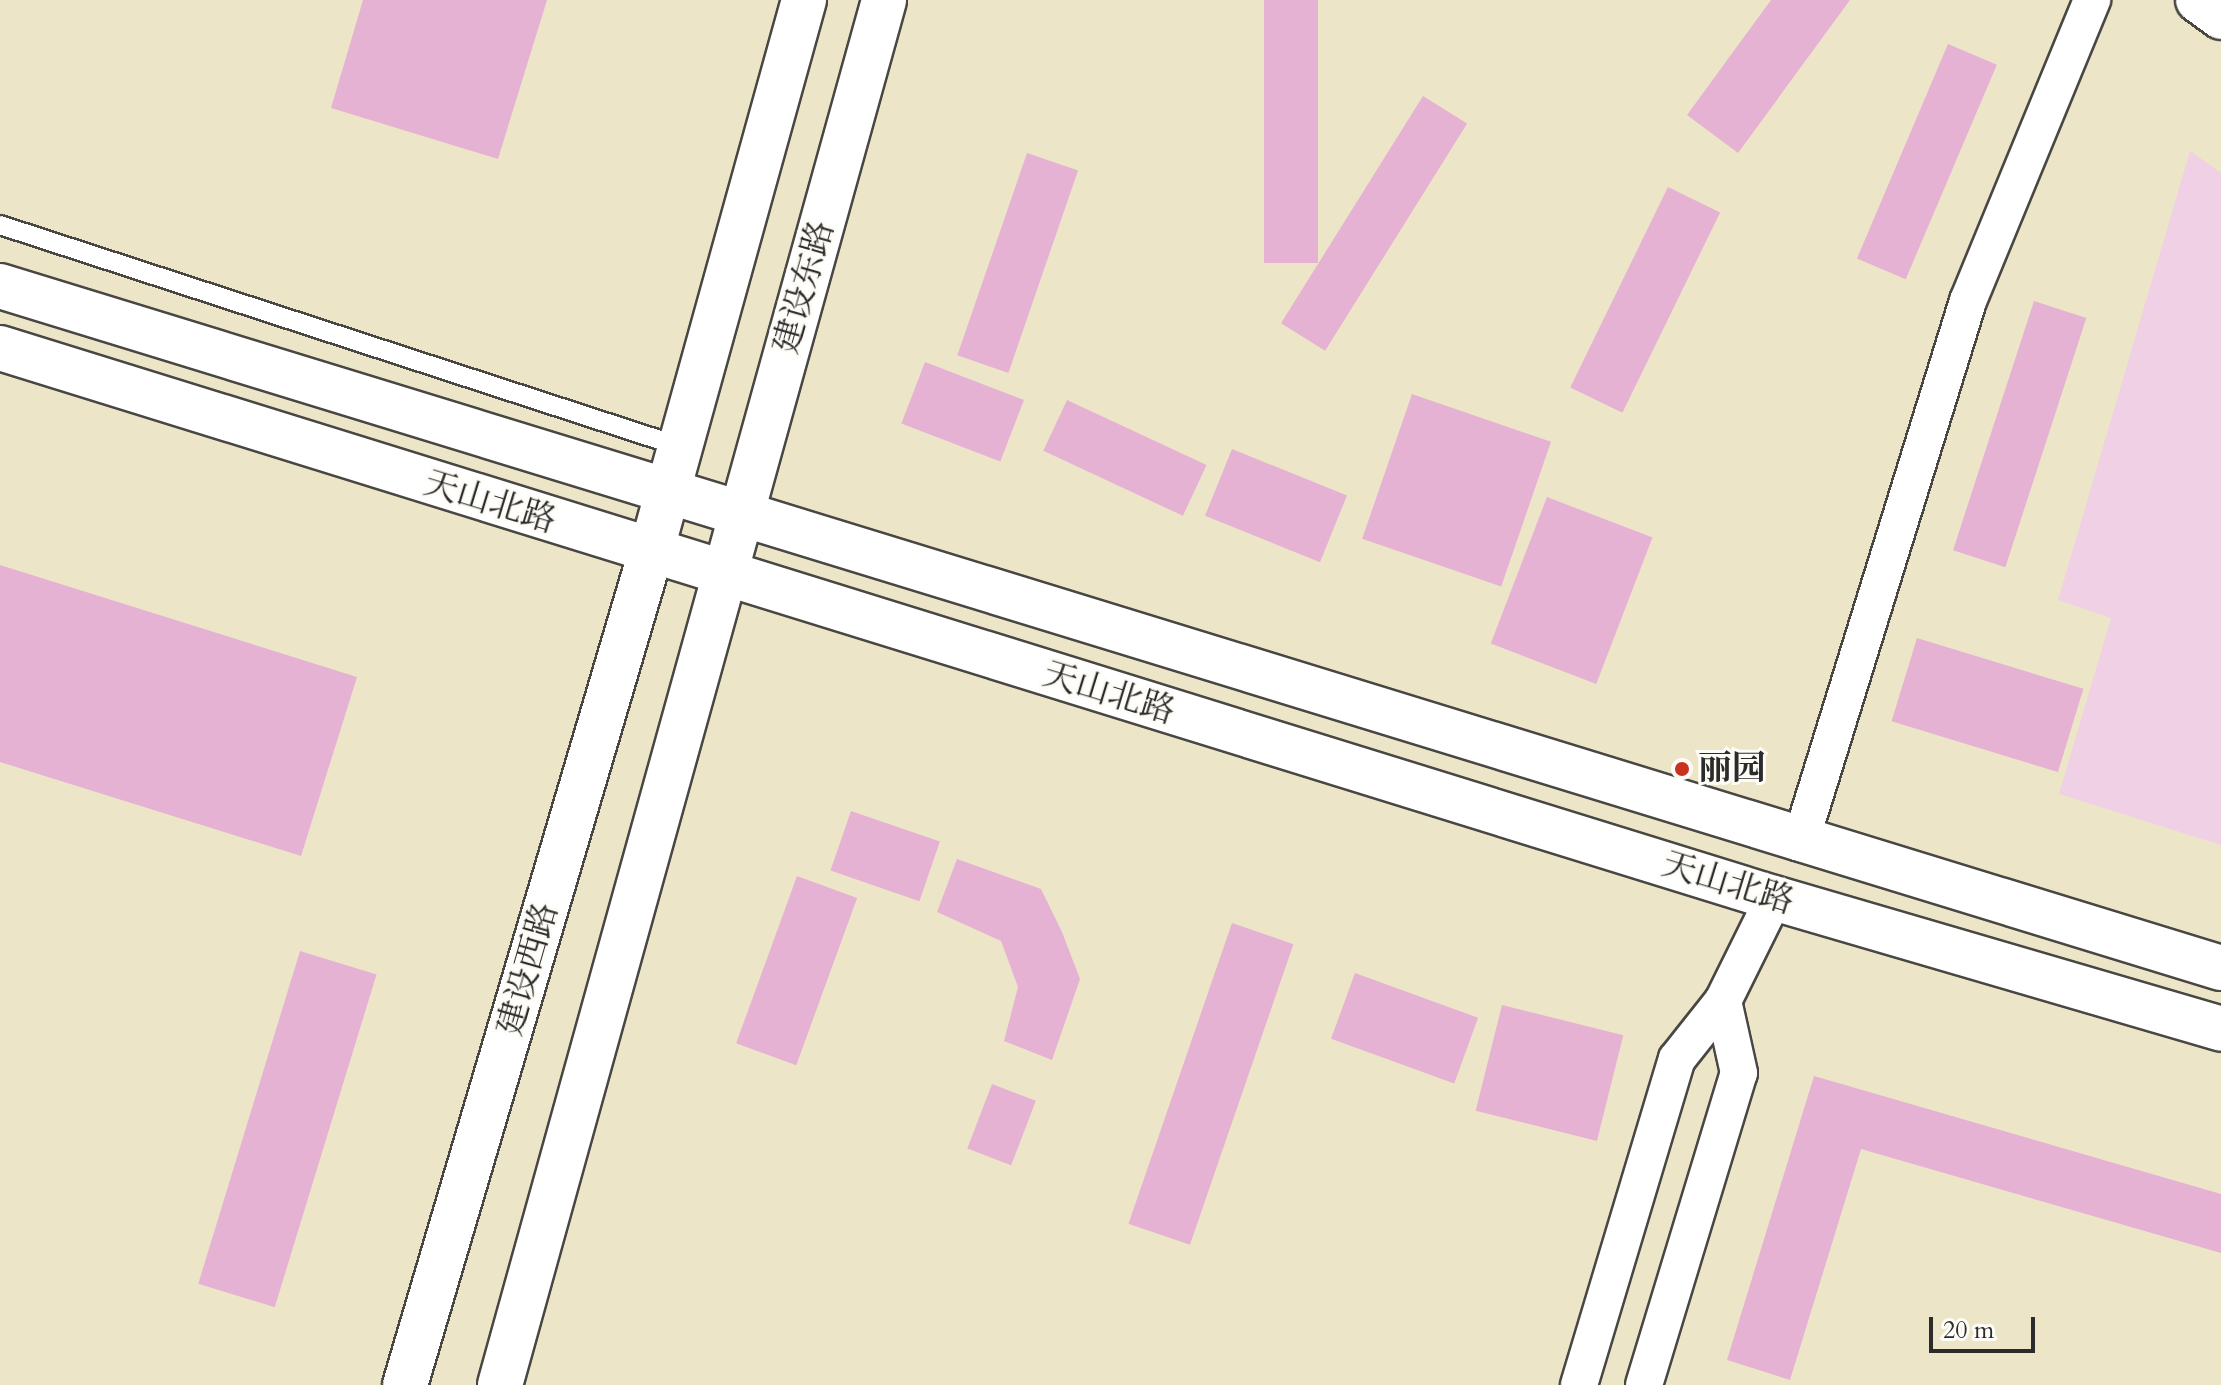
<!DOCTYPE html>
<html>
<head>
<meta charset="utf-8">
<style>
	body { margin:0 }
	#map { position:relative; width:2221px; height:1385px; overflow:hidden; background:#ede5c8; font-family:Cardo,"Noto Serif SC",serif }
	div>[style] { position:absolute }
	.built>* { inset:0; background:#f0d0e5 }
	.building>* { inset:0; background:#e5b2d4; transform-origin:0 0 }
	.roads { filter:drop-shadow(2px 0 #484743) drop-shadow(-2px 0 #484743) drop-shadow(0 2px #484743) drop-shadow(0 -2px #484743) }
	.service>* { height:18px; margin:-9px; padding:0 9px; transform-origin:9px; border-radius:9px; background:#fff }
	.minor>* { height:36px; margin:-18px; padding:0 18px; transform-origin:18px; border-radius:18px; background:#fff }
	.tertiary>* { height:44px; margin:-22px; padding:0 22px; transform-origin:22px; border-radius:22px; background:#fff }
	.secondary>* { height:44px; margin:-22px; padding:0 22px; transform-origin:22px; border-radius:22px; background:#fff }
	.dots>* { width:22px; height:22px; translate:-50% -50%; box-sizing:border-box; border:4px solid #fdfcf7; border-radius:50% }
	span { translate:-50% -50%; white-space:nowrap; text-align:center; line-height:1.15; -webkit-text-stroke:6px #fdfcf7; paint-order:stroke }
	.street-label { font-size:34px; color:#2b2b2b }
	.poi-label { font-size:34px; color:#2b2b2b; font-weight:700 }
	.left { translate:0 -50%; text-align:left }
	.scale { position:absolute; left:1929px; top:1317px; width:106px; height:36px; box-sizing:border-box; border:4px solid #2b2b2b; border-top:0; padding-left:10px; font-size:24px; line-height:28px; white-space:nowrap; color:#2b2b2b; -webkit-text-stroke:6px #fdfcf7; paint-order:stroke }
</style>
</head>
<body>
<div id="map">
	<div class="built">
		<div style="clip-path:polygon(2190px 151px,2221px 173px,2221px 845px,2059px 794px,2111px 618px,2058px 600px)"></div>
	</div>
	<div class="building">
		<div style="clip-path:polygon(363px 0,547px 0,498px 159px,331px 108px)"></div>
		<div style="left:1264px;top:0;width:54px;height:263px"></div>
		<div style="clip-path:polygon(1771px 0,1850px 0,1738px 153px,1687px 115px)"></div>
		<div style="left:1948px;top:44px;width:53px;height:233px;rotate:23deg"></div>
		<div style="left:1423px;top:96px;width:52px;height:268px;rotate:32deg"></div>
		<div style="left:1027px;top:153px;width:54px;height:214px;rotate:19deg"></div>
		<div style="left:1668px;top:187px;width:58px;height:223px;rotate:26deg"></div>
		<div style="left:2034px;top:301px;width:55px;height:262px;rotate:18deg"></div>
		<div style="left:925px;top:362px;width:106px;height:66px;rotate:21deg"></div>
		<div style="left:1412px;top:394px;width:147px;height:153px;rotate:19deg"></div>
		<div style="left:1067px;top:400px;width:154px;height:56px;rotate:25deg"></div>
		<div style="left:1232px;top:449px;width:124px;height:72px;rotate:22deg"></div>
		<div style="left:1547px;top:497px;width:113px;height:157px;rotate:21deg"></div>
		<div style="clip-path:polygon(0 565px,357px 677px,301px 856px,0 762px)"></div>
		<div style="left:1917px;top:638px;width:174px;height:87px;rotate:17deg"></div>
		<div style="left:851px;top:811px;width:94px;height:63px;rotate:19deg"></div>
		<div style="clip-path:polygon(957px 859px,1041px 889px,1062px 932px,1080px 979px,1052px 1060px,1004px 1041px,1018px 987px,1001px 941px,937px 912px)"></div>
		<div style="left:797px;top:876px;width:64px;height:178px;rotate:20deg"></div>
		<div style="left:1232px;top:923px;width:65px;height:318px;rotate:19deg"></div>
		<div style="left:300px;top:951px;width:80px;height:348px;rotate:17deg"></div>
		<div style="left:1355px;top:973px;width:131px;height:70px;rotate:20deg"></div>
		<div style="left:1502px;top:1005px;width:125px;height:109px;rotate:14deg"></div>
		<div style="clip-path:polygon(1814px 1076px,2221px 1194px,2221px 1253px,1861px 1149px,1790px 1380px,1727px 1360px)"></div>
		<div style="left:992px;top:1084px;width:47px;height:69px;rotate:21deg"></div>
	</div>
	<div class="roads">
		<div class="service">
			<div style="left:0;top:225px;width:713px;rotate:18.05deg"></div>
		</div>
		<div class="minor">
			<div style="left:1800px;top:843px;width:567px;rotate:-72.78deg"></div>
			<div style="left:1968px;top:301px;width:326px;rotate:-67.6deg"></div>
			<div style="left:1579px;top:1385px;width:340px;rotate:-73.3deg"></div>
			<div style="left:1677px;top:1059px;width:74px;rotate:-51.6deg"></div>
			<div style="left:1723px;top:1001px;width:115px;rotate:-63.7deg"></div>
			<div style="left:1644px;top:1385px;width:326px;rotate:-73.1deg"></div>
			<div style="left:1739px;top:1073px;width:74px;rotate:-102.5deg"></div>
		</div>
		<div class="tertiary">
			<div style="left:2198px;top:0;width:29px;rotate:36deg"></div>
		</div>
		<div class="secondary">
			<div style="left:0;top:286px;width:2323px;rotate:17.07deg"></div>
			<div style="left:0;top:348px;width:1857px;rotate:17.23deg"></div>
			<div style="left:1774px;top:898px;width:466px;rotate:16.3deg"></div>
			<div style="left:405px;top:1385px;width:869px;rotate:-73.55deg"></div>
			<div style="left:651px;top:552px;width:573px;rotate:-74.51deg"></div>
			<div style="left:500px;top:1385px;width:1437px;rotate:-74.5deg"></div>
		</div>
	</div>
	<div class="dots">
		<div style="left:1682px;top:769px;background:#c8321e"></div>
	</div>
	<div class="street-label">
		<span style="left:804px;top:287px;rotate:-74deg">建设东路</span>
		<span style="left:490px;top:502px;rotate:17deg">天山北路</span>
		<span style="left:1109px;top:693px;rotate:17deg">天山北路</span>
		<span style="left:1728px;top:883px;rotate:17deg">天山北路</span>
		<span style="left:528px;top:969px;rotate:-74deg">建设西路</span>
	</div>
	<div class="poi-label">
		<span class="left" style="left:1698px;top:769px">丽园</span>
	</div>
	<div class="scale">20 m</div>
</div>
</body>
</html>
